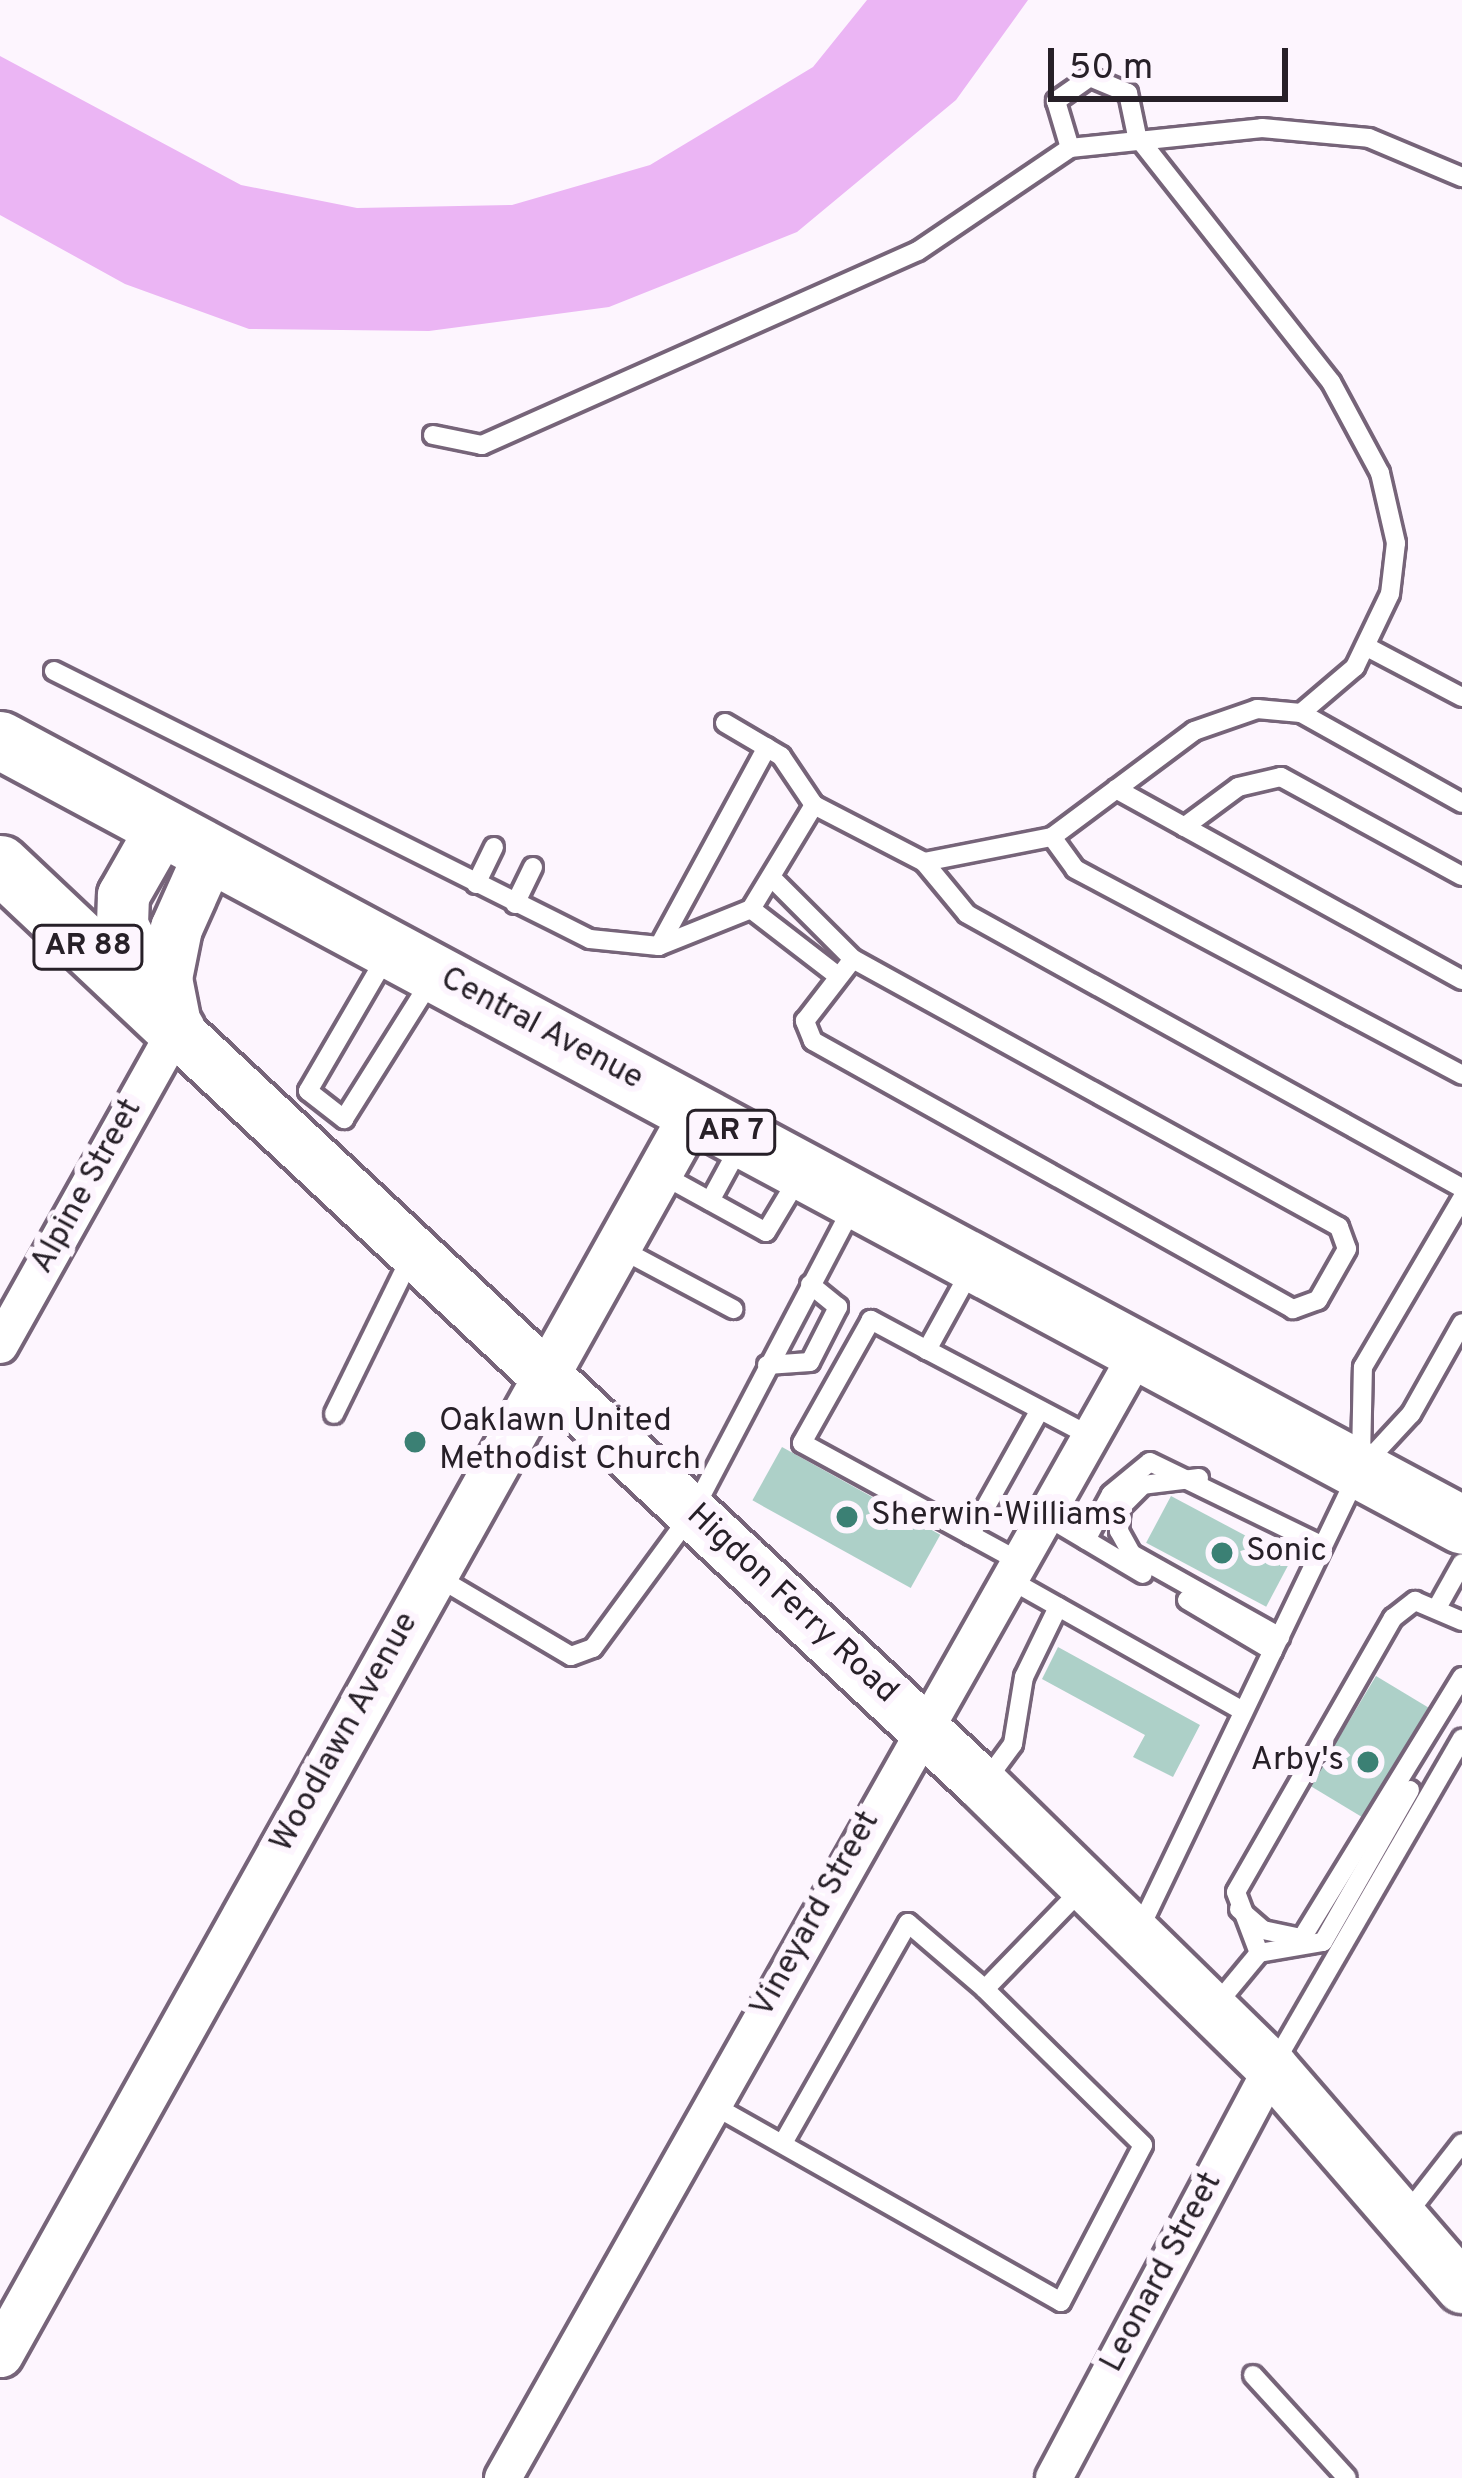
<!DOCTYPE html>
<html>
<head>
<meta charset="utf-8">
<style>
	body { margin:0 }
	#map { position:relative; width:1462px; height:2478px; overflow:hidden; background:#fdf5fe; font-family:Overpass,sans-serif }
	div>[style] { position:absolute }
	.green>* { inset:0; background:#ebb5f4 }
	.building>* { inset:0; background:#add0c8; transform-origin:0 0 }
	.roads { filter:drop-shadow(3px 0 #766479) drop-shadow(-3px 0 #766479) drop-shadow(0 3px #766479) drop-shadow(0 -3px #766479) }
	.service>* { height:18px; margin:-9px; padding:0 9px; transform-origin:9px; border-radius:9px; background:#fff }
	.minor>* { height:36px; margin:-18px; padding:0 18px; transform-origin:18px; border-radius:18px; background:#fff }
	.tertiary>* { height:45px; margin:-22.5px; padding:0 22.5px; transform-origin:22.5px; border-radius:22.5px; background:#fff }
	.secondary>* { height:51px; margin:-25.5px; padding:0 25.5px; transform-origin:25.5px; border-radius:25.5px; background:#fff }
	.primary>* { height:57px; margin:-28.5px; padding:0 28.5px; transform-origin:28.5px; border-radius:28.5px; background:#fff }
	.dots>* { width:33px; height:33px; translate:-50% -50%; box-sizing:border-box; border:6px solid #fdf5fe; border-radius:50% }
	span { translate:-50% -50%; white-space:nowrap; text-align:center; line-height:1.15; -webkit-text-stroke:12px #fdf5fe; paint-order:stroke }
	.shield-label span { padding:3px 9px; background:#fdf5fe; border:3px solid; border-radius:9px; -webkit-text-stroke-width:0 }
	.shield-label { font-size:30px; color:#272028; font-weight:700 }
	.street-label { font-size:33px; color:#272028 }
	.poi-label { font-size:33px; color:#272028 }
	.left { translate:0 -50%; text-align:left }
	.right { translate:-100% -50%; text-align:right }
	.scale { position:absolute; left:1048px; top:48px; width:240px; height:54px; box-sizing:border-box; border:6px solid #272028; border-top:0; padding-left:15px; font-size:36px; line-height:42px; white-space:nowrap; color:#272028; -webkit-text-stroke:9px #fdf5fe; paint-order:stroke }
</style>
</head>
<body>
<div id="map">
	<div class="green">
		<div style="clip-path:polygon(867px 0,1028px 0,956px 100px,797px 232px,609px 307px,429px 331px,249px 329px,125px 284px,0 215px,0 56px,241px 185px,357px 208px,512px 205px,650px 165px,813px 67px)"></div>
	</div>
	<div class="building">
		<div style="left:782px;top:1447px;width:181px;height:61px;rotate:29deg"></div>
		<div style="left:1171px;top:1496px;width:136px;height:53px;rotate:28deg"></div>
		<div style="clip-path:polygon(1058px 1647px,1200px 1725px,1173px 1777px,1133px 1757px,1145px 1735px,1042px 1679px)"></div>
		<div style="left:1376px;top:1676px;width:61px;height:128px;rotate:31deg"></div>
	</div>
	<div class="roads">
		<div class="service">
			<div style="left:433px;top:435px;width:50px;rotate:11.5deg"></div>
			<div style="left:482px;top:445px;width:477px;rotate:-24deg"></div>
			<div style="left:918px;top:251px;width:184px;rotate:-34.1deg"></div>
			<div style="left:1070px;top:148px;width:193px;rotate:-5.9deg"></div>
			<div style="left:1262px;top:128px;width:107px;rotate:5.3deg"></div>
			<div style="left:1369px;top:138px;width:101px;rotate:22.8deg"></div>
			<div style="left:1367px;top:647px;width:107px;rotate:27.8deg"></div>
			<div style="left:54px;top:671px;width:599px;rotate:26.57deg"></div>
			<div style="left:590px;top:939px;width:69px;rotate:5.8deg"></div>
			<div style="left:659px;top:946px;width:99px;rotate:-21.9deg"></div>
			<div style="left:751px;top:909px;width:122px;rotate:-58.8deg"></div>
			<div style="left:1301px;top:713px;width:184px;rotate:29.2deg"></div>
			<div style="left:725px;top:723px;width:65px;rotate:30.5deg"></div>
			<div style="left:781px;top:756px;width:59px;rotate:56deg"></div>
			<div style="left:814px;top:805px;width:124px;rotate:27.4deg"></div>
			<div style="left:924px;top:862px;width:67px;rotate:50.4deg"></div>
			<div style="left:967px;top:914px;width:566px;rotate:28.97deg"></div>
			<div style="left:1116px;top:789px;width:395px;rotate:28.9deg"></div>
			<div style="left:1184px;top:827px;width:67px;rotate:-36.5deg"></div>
			<div style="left:1238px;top:787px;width:44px;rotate:-13.1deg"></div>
			<div style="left:1281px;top:777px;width:206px;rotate:28.7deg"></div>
			<div style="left:1052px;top:837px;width:39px;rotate:54deg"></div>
			<div style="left:1075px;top:869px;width:438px;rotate:28deg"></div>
			<div style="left:924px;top:862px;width:130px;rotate:-11.1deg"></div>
			<div style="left:1052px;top:837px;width:177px;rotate:-36.7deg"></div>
			<div style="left:1194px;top:731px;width:67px;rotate:-19.2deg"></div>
			<div style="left:1257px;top:709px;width:44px;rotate:5.2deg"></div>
			<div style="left:1301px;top:713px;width:71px;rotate:-40.4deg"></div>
			<div style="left:1355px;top:667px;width:81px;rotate:-64.4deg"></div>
			<div style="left:1390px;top:594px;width:51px;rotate:-83.3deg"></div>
			<div style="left:1396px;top:543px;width:72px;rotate:-102.9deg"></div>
			<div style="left:1380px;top:473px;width:103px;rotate:-118.3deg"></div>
			<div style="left:1331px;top:382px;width:313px;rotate:-128.3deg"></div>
			<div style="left:1137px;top:136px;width:44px;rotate:-101.8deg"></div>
			<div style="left:1128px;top:93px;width:41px;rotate:-157.2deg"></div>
			<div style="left:1090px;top:77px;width:42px;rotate:144.8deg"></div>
			<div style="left:1056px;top:101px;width:49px;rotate:73.4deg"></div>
			<div style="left:776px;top:882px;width:109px;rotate:45deg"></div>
			<div style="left:476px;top:884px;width:41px;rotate:-64.1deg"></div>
			<div style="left:515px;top:904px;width:41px;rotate:-64.1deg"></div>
			<div style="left:751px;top:909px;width:105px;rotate:37.6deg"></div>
			<div style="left:659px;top:946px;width:226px;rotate:-61.5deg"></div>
			<div style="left:386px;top:957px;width:155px;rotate:120.2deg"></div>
			<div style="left:308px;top:1091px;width:46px;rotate:37.9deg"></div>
			<div style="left:344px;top:1119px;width:168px;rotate:-57.9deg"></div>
			<div style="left:853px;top:959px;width:555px;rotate:28.87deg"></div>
			<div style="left:1339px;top:1227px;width:23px;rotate:70deg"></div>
			<div style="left:1347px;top:1249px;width:59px;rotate:119.6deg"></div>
			<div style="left:1318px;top:1300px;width:27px;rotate:160deg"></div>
			<div style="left:1293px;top:1309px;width:550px;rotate:-150.82deg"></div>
			<div style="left:813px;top:1041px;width:22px;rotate:-112deg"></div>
			<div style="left:805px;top:1021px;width:78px;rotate:-52.3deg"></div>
			<div style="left:659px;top:1173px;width:122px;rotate:28.9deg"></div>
			<div style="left:766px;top:1232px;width:64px;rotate:-59deg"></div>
			<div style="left:710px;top:1201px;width:67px;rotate:-61.5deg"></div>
			<div style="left:617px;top:1247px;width:132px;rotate:28.1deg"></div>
			<div style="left:972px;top:1268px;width:94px;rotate:118.8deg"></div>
			<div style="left:927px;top:1350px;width:184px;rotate:27.8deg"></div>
			<div style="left:927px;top:1350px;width:64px;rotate:-151.8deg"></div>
			<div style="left:871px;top:1320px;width:141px;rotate:119.3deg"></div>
			<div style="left:802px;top:1443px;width:246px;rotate:28.6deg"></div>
			<div style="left:767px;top:1365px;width:43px;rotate:-4deg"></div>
			<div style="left:810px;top:1362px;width:62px;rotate:-63deg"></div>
			<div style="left:838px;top:1307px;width:36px;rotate:-141deg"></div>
			<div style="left:334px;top:1414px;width:175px;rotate:-63.9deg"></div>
			<div style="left:1361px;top:1459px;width:92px;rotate:-88.8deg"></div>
			<div style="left:1363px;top:1367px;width:196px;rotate:-59.6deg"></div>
			<div style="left:1199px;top:1478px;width:56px;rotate:172.9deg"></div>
			<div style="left:1143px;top:1485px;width:31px;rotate:135deg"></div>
			<div style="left:1121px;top:1507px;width:24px;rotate:95deg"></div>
			<div style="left:1119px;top:1531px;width:26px;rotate:61deg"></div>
			<div style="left:1132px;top:1554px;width:170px;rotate:29.3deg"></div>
			<div style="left:1044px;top:1515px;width:115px;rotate:30.8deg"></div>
			<div style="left:970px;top:1535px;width:143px;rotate:-60.8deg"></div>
			<div style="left:1086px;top:1540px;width:52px;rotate:-61.5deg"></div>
			<div style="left:1111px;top:1494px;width:50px;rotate:-39.4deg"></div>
			<div style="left:1150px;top:1462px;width:192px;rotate:25.9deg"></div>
			<div style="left:434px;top:1575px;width:159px;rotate:30.6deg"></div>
			<div style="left:571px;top:1656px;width:23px;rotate:-20deg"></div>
			<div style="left:593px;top:1648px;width:167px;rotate:-53.7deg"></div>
			<div style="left:692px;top:1513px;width:347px;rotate:-62.3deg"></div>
			<div style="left:1007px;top:1578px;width:271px;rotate:29.4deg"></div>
			<div style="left:1187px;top:1600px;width:100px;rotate:30.7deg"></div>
			<div style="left:1438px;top:1606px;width:49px;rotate:-60.8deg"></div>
			<div style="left:985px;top:1782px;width:47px;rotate:-53.6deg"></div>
			<div style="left:1013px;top:1744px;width:68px;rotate:-80.7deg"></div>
			<div style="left:1024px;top:1677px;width:78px;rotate:-64.1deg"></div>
			<div style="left:1239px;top:1909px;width:32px;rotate:41deg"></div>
			<div style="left:1263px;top:1930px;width:40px;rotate:12deg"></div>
			<div style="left:1302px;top:1938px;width:306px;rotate:-58.5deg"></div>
			<div style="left:1139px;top:1930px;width:511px;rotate:-64.39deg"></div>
			<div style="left:1360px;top:1469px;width:75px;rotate:-47.2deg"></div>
			<div style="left:1411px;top:1414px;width:104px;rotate:-60.7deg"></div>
			<div style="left:1259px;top:1953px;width:65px;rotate:-110.7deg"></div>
			<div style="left:1236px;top:1892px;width:316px;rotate:-60.2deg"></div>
			<div style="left:1393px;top:1618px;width:28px;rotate:-38deg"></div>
			<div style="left:1415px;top:1601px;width:51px;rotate:23.1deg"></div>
			<div style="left:1259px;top:1953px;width:65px;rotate:-9.8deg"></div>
			<div style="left:1323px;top:1942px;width:175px;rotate:-60.2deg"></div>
			<div style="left:1216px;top:2005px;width:67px;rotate:-50.4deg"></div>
			<div style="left:1274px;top:2064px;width:376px;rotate:-60deg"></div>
			<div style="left:711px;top:2104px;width:402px;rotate:29.5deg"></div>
			<div style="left:1061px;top:2302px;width:177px;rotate:-62.4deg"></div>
			<div style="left:1143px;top:2145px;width:222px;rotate:-135.4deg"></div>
			<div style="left:985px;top:1989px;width:139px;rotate:-45.9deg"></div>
			<div style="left:783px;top:2143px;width:253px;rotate:-60.4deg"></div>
			<div style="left:908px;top:1923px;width:101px;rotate:40.6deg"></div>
			<div style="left:1406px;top:2215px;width:91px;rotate:-52.1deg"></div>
			<div style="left:1253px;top:2375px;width:139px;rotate:47.6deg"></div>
		</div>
		<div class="minor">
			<div style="left:0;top:1345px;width:361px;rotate:-60.8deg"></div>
			<div style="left:503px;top:2478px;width:1290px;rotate:-60.57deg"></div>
			<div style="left:1054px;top:2478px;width:464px;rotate:-62deg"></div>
		</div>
		<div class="tertiary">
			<div style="left:0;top:2354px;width:1422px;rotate:-60.84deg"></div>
		</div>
		<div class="secondary">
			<div style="left:163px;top:825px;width:81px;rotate:119.7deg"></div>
			<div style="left:123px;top:895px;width:30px;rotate:92deg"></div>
			<div style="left:122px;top:925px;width:118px;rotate:62.8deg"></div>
			<div style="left:176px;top:1030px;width:1105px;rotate:43.09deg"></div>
			<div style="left:983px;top:1785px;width:404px;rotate:44.4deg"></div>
			<div style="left:1272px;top:2068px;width:290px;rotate:49.1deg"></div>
			<div style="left:175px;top:1024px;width:47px;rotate:-101.1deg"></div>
			<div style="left:166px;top:978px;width:51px;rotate:-78.7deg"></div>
			<div style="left:176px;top:928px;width:83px;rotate:-65.9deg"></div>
		</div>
		<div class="primary">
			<div style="left:0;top:740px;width:1659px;rotate:28.23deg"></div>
			<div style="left:0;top:864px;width:242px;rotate:43.3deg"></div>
		</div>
	</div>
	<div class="dots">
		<div style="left:415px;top:1442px;background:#3b8074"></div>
		<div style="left:847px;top:1517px;background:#3b8074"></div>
		<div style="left:1222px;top:1553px;background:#3b8074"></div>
		<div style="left:1368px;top:1762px;background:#3b8074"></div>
	</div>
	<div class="shield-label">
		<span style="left:88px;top:947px">AR 88</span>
		<span style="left:731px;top:1132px">AR 7</span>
	</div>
	<div class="street-label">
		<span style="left:541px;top:1030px;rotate:28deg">Central Avenue</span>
		<span style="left:88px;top:1187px;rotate:-61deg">Alpine Street</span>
		<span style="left:791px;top:1605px;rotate:43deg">Higdon Ferry Road</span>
		<span style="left:346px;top:1733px;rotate:-61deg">Woodlawn Avenue</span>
		<span style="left:817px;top:1915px;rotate:-61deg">Vineyard Street</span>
		<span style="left:1163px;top:2273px;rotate:-62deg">Leonard Street</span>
	</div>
	<div class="poi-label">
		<span class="left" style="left:439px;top:1442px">Oaklawn United<br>Methodist Church</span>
		<span class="left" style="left:871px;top:1517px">Sherwin-Williams</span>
		<span class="left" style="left:1246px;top:1553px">Sonic</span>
		<span class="right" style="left:1344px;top:1762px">Arby's</span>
	</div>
	<div class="scale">50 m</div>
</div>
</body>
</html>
